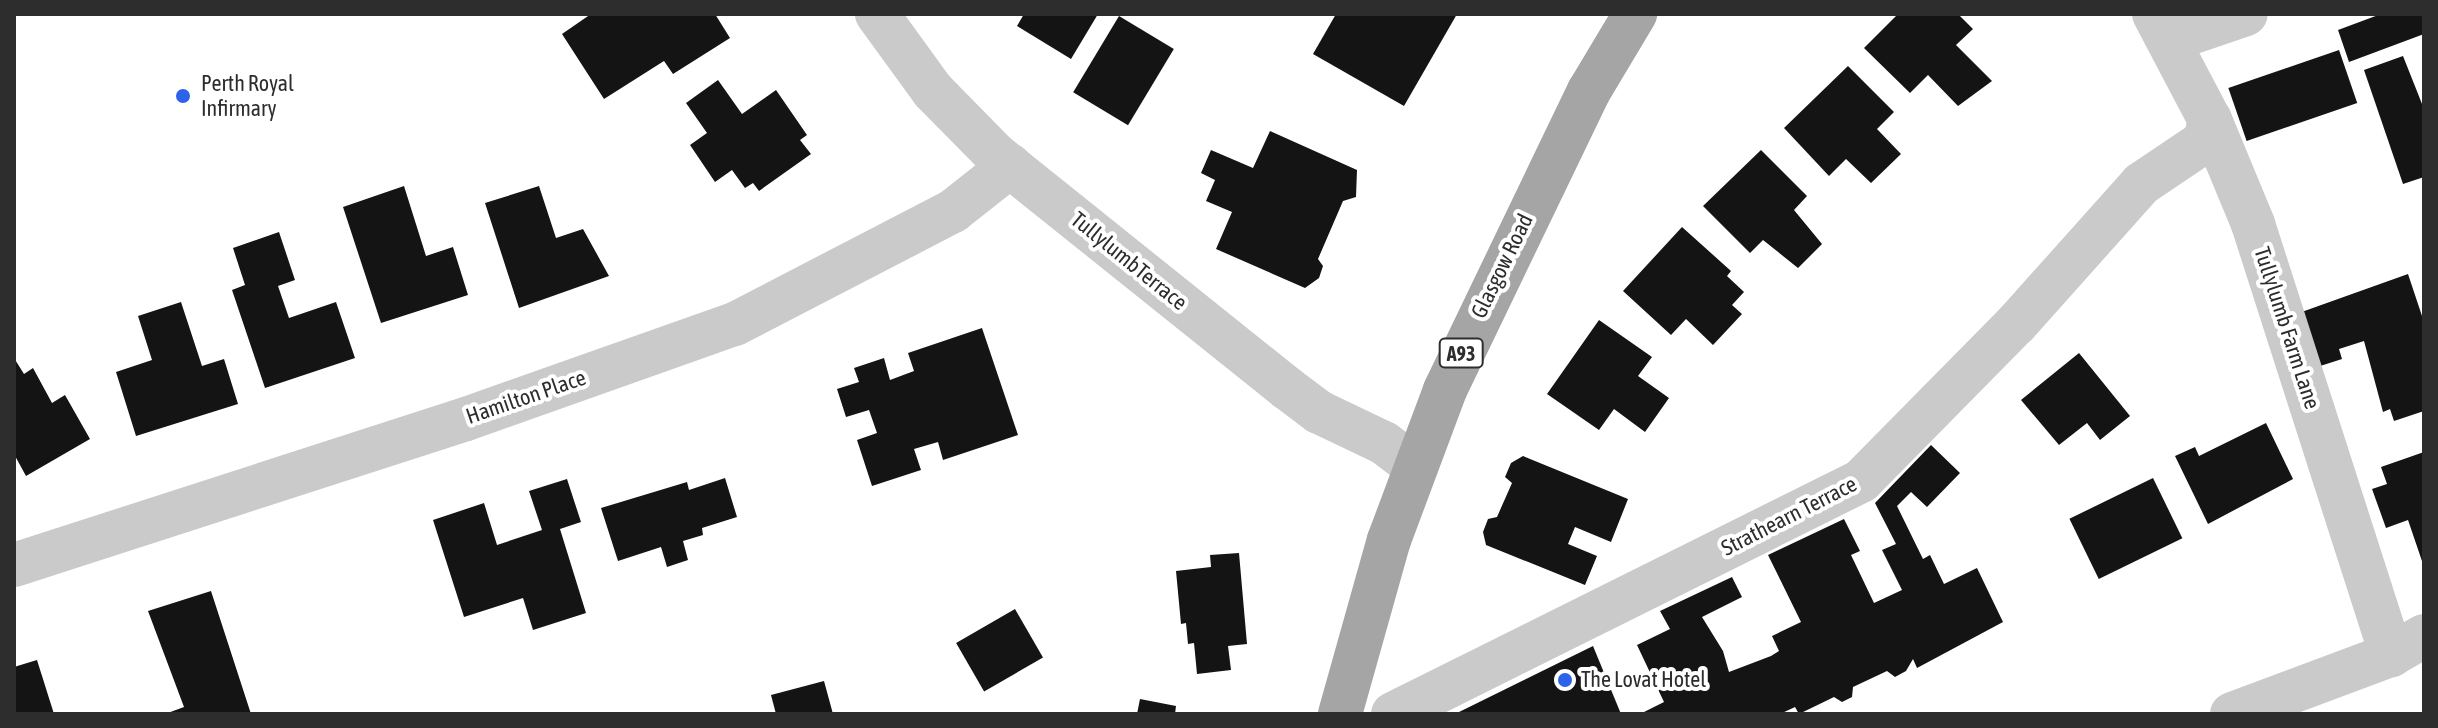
<!DOCTYPE html>
<html>
<head>
<meta charset="utf-8">
<style>
	body { margin:0 }
	#map { position:relative; width:2438px; height:728px; overflow:hidden; background:#fff; font-family:"Asap Condensed",sans-serif }
	div>[style] { position:absolute }
	.building>* { inset:0; background:#141414; transform-origin:0 0 }
	.minor>* { height:44px; margin:-22px; padding:0 22px; transform-origin:22px; border-radius:22px; background:#cacaca }
	.major>* { height:44px; margin:-22px; padding:0 22px; transform-origin:22px; border-radius:22px; background:#a5a5a5 }
	.dots>* { width:22px; height:22px; translate:-50% -50%; box-sizing:border-box; border:4px solid #fff; border-radius:50% }
	span { translate:-50% -50%; white-space:nowrap; text-align:center; line-height:1.15; -webkit-text-stroke:8px #fff; paint-order:stroke }
	.shield-label span { padding:2px 6px; background:#fff; border:2px solid; border-radius:6px; -webkit-text-stroke-width:0 }
	.shield-label { font-size:20px; color:#2d2d2d; font-weight:700 }
	.poi-label { font-size:22px; color:#2d2d2d }
	.left { translate:0 -50%; text-align:left }
	.street-label { font-size:22px; color:#2d2d2d }
	.frame { position:absolute; inset:0; border:16px solid #2d2d2d; pointer-events:none }
</style>
</head>
<body>
<div id="map">
	<div class="building">
		<div style="clip-path:polygon(591px 14px,715px 14px,730px 38px,673px 74px,664px 61px,604px 99px,562px 34px)"></div>
		<div style="clip-path:polygon(1024px 14px,1098px 14px,1071px 59px,1017px 26px)"></div>
		<div style="clip-path:polygon(1336px 14px,1457px 14px,1404px 106px,1313px 54px)"></div>
		<div style="clip-path:polygon(1898px 14px,1958px 14px,1973px 29px,1956px 45px,1992px 81px,1958px 106px,1928px 75px,1910px 93px,1864px 48px)"></div>
		<div style="clip-path:polygon(2381px 14px,2424px 14px,2424px 34px,2349px 62px,2338px 30px)"></div>
		<div style="left:1119px;top:16px;width:64px;height:89px;rotate:31deg"></div>
		<div style="left:2339px;top:50px;width:56px;height:117px;rotate:71deg"></div>
		<div style="clip-path:polygon(2403px 56px,2424px 109px,2424px 177px,2403px 184px,2364px 70px)"></div>
		<div style="clip-path:polygon(1848px 66px,1894px 112px,1877px 129px,1901px 154px,1871px 183px,1846px 159px,1829px 176px,1784px 128px)"></div>
		<div style="clip-path:polygon(718px 80px,742px 114px,776px 90px,807px 135px,800px 140px,811px 154px,759px 191px,753px 183px,745px 188px,732px 170px,715px 182px,690px 145px,707px 133px,686px 103px)"></div>
		<div style="clip-path:polygon(1270px 131px,1357px 170px,1356px 197px,1343px 201px,1318px 259px,1323px 266px,1319px 278px,1305px 288px,1216px 249px,1232px 212px,1206px 201px,1215px 180px,1201px 173px,1211px 150px,1253px 168px)"></div>
		<div style="clip-path:polygon(1761px 150px,1807px 196px,1794px 210px,1822px 244px,1798px 268px,1763px 240px,1750px 253px,1703px 206px)"></div>
		<div style="clip-path:polygon(404px 186px,426px 256px,453px 247px,468px 295px,381px 323px,343px 207px)"></div>
		<div style="clip-path:polygon(539px 186px,556px 238px,583px 229px,609px 276px,519px 308px,485px 203px)"></div>
		<div style="clip-path:polygon(1682px 227px,1731px 271px,1727px 276px,1744px 292px,1732px 305px,1742px 314px,1713px 345px,1686px 319px,1671px 335px,1623px 291px)"></div>
		<div style="clip-path:polygon(279px 232px,295px 280px,278px 286px,289px 318px,336px 302px,355px 358px,265px 388px,232px 290px,245px 285px,233px 248px)"></div>
		<div style="clip-path:polygon(2408px 274px,2424px 322px,2424px 411px,2394px 421px,2390px 409px,2383px 412px,2364px 341px,2339px 349px,2342px 359px,2314px 368px,2296px 314px)"></div>
		<div style="clip-path:polygon(181px 302px,202px 366px,224px 359px,238px 404px,136px 436px,116px 372px,152px 360px,138px 316px)"></div>
		<div style="clip-path:polygon(1599px 320px,1652px 357px,1638px 376px,1669px 398px,1645px 432px,1614px 409px,1599px 430px,1547px 394px)"></div>
		<div style="clip-path:polygon(982px 328px,1018px 435px,943px 460px,938px 442px,914px 449px,921px 470px,872px 486px,857px 440px,877px 433px,869px 410px,846px 417px,837px 389px,859px 382px,854px 368px,884px 358px,890px 380px,914px 371px,908px 353px)"></div>
		<div style="clip-path:polygon(2079px 353px,2130px 416px,2100px 440px,2087px 423px,2059px 445px,2021px 400px)"></div>
		<div style="clip-path:polygon(14px 358px,24px 374px,33px 368px,52px 403px,65px 395px,90px 439px,26px 476px,14px 454px)"></div>
		<div style="clip-path:polygon(2266px 423px,2293px 479px,2208px 524px,2175px 456px,2195px 447px,2199px 456px)"></div>
		<div style="clip-path:polygon(1931px 445px,1960px 473px,1927px 507px,1911px 492px,1897px 506px,1923px 559px,1930px 555px,1944px 584px,1977px 568px,2003px 622px,1917px 668px,1913px 659px,1906px 671px,1895px 677px,1887px 671px,1853px 687px,1852px 697px,1842px 702px,1834px 697px,1799px 714px,1795px 707px,1780px 714px,1640px 714px,1664px 702px,1637px 645px,1670px 629px,1660px 611px,1732px 577px,1742px 597px,1702px 617px,1723px 651px,1729px 672px,1771px 656px,1779px 651px,1772px 636px,1801px 622px,1768px 555px,1844px 519px,1860px 551px,1851px 555px,1874px 603px,1902px 590px,1882px 550px,1896px 544px,1875px 503px)"></div>
		<div style="clip-path:polygon(2424px 452px,2424px 567px,2408px 520px,2386px 528px,2372px 489px,2387px 484px,2381px 467px)"></div>
		<div style="clip-path:polygon(1523px 456px,1628px 499px,1611px 542px,1575px 527px,1568px 544px,1597px 556px,1585px 585px,1486px 545px,1483px 532px,1488px 519px,1497px 517px,1512px 483px,1505px 477px,1511px 463px)"></div>
		<div style="clip-path:polygon(725px 478px,737px 517px,702px 528px,703px 535px,683px 541px,688px 560px,667px 567px,661px 547px,618px 561px,601px 508px,687px 482px,689px 490px)"></div>
		<div style="left:2153px;top:478px;width:67px;height:93px;rotate:64deg"></div>
		<div style="clip-path:polygon(567px 479px,581px 522px,560px 529px,586px 613px,533px 630px,523px 598px,464px 617px,433px 520px,484px 503px,497px 545px,542px 530px,529px 491px)"></div>
		<div style="clip-path:polygon(1239px 553px,1247px 644px,1228px 646px,1231px 670px,1197px 674px,1194px 643px,1188px 644px,1186px 623px,1181px 624px,1176px 571px,1211px 567px,1210px 555px)"></div>
		<div style="clip-path:polygon(211px 591px,251px 714px,165px 714px,184px 707px,148px 611px)"></div>
		<div style="left:1015px;top:609px;width:56px;height:68px;rotate:60deg"></div>
		<div style="clip-path:polygon(1593px 646px,1621px 714px,1455px 714px)"></div>
		<div style="clip-path:polygon(37px 660px,54px 714px,14px 714px,14px 667px)"></div>
		<div style="clip-path:polygon(824px 681px,833px 714px,776px 714px,771px 695px)"></div>
		<div style="clip-path:polygon(1140px 699px,1176px 706px,1175px 714px,1137px 714px)"></div>
	</div>
	<div class="minor">
		<div style="left:877px;top:14px;width:95px;rotate:54deg"></div>
		<div style="left:933px;top:91px;width:90px;rotate:45.5deg"></div>
		<div style="left:996px;top:155px;width:373px;rotate:38.7deg"></div>
		<div style="left:1287px;top:388px;width:40px;rotate:37deg"></div>
		<div style="left:1319px;top:412px;width:72px;rotate:25.5deg"></div>
		<div style="left:1384px;top:443px;width:40px;rotate:37deg"></div>
		<div style="left:2154px;top:14px;width:120px;rotate:62.2deg"></div>
		<div style="left:2210px;top:120px;width:113px;rotate:67.5deg"></div>
		<div style="left:2253px;top:224px;width:453px;rotate:72.2deg"></div>
		<div style="left:2170px;top:40px;width:80px;rotate:-18.9deg"></div>
		<div style="left:14px;top:565px;width:475px;rotate:-17.9deg"></div>
		<div style="left:466px;top:419px;width:285px;rotate:-19.5deg"></div>
		<div style="left:735px;top:324px;width:246px;rotate:-27.4deg"></div>
		<div style="left:953px;top:211px;width:73px;rotate:-38.3deg"></div>
		<div style="left:1393px;top:714px;width:523px;rotate:-26.47deg"></div>
		<div style="left:1861px;top:481px;width:221px;rotate:-45.4deg"></div>
		<div style="left:2016px;top:324px;width:188px;rotate:-48.2deg"></div>
		<div style="left:2141px;top:184px;width:77px;rotate:-33.9deg"></div>
		<div style="left:2205px;top:141px;width:22px;rotate:-77deg"></div>
		<div style="left:2232px;top:714px;width:170px;rotate:-20.4deg"></div>
		<div style="left:2391px;top:655px;width:38px;rotate:-30deg"></div>
	</div>
	<div class="major">
		<div style="left:1340px;top:714px;width:181px;rotate:-74.3deg"></div>
		<div style="left:1389px;top:540px;width:160px;rotate:-69.5deg"></div>
		<div style="left:1445px;top:390px;width:332px;rotate:-64.3deg"></div>
		<div style="left:1589px;top:91px;width:90px;rotate:-59.1deg"></div>
	</div>
	<div class="dots">
		<div style="left:183px;top:96px;background:#2c63e8"></div>
		<div style="left:1565px;top:680px;background:#2c63e8"></div>
	</div>
	<div class="shield-label">
		<span style="left:1461px;top:353px">A93</span>
	</div>
	<div class="poi-label">
		<span class="left" style="left:201px;top:96px">Perth Royal<br>Infirmary</span>
		<span class="left" style="left:1581px;top:680px">The Lovat Hotel</span>
	</div>
	<div class="street-label">
		<span style="left:1129px;top:261px;rotate:39deg">TullylumbTerrace</span>
		<span style="left:1502px;top:266px;rotate:-64deg">Glasgow Road</span>
		<span style="left:2287px;top:328px;rotate:72deg">Tullylumb Farm Lane</span>
		<span style="left:526px;top:397px;rotate:-19deg">Hamilton Place</span>
		<span style="left:1789px;top:516px;rotate:-27deg">Strathearn Terrace</span>
	</div>
	<div class="frame"></div>
</div>
</body>
</html>
